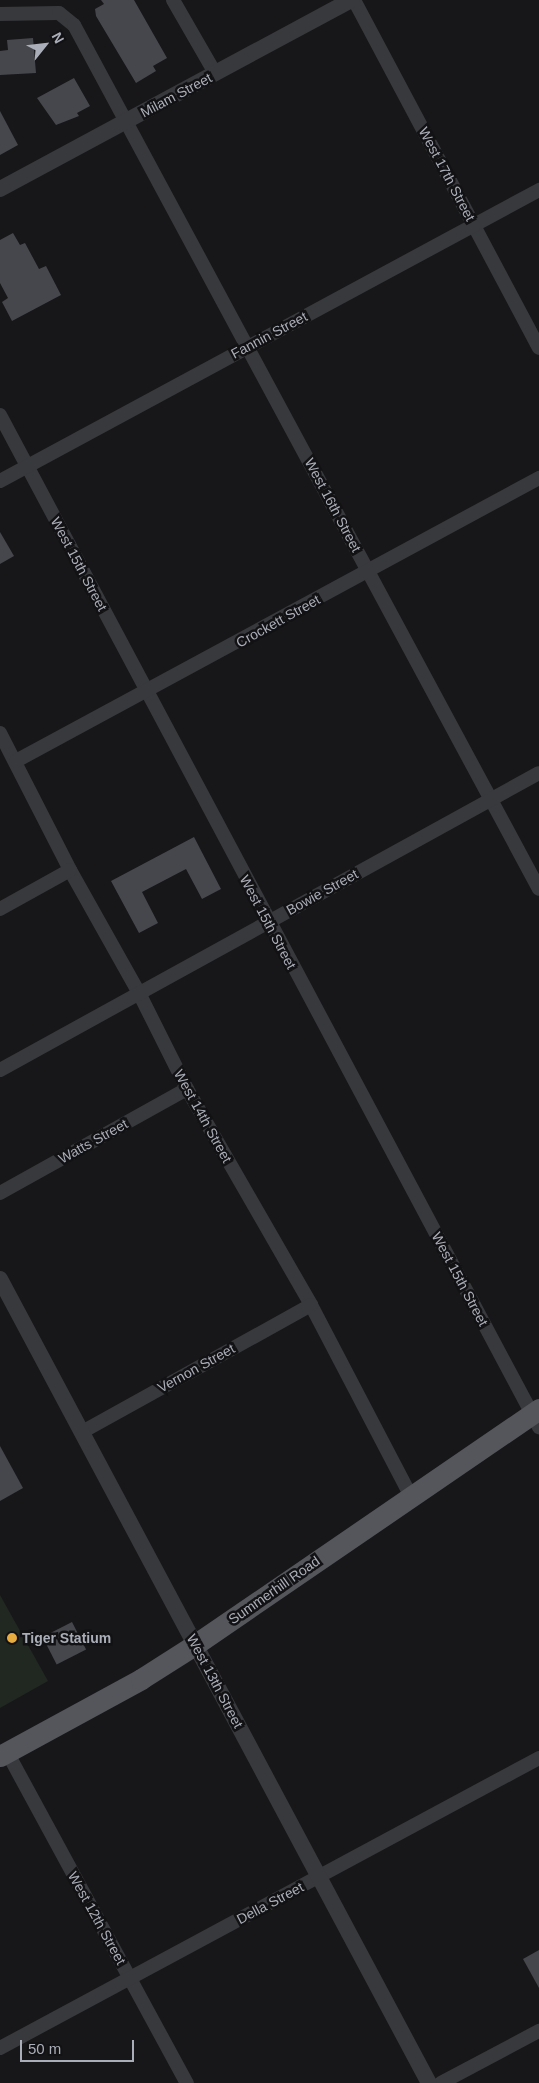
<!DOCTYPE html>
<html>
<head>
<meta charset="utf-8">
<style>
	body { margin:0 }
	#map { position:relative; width:539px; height:2083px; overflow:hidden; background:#171719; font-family:Arial,sans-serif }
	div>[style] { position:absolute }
	.green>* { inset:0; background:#212822 }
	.building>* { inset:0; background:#46474c; transform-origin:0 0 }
	.minor>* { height:14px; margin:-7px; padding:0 7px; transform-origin:7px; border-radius:7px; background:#38393d }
	.tertiary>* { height:16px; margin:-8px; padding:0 8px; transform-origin:8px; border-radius:8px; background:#38393d }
	.primary>* { height:21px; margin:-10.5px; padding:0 10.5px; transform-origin:10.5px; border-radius:10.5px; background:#54565c }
	.dots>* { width:14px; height:14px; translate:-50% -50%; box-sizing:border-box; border:2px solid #121214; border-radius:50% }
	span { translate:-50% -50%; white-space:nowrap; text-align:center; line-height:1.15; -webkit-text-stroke:5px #121214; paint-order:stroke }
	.street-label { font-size:14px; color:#aaaeb8 }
	.poi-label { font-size:14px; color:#aaaeb8; font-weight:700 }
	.left { translate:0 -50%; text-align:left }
	.north { position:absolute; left:20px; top:20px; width:50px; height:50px; -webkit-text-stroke:4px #121214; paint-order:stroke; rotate:61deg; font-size:14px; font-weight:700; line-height:20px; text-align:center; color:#aaaeb8 }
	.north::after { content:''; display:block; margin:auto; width:18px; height:22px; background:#aaaeb8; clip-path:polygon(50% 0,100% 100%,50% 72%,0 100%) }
	.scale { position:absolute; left:20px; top:2040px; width:114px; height:22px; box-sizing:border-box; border:2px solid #aaaeb8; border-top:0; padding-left:6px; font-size:15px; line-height:18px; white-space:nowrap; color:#aaaeb8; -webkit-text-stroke:4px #121214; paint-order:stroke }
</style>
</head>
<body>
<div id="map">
	<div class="green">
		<div style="clip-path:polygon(0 1595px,48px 1681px,0 1708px)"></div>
	</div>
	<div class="building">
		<div style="clip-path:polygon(101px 0,134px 0,167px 58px,153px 66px,156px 71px,136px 83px,96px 16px,95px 9px,104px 4px)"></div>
		<div style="clip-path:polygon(33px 38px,36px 73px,0 75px,0 51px,8px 50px,7px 40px)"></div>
		<div style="clip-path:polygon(74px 78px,90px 106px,77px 113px,79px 116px,56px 125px,37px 98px)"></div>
		<div style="clip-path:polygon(0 111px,18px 145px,0 155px)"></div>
		<div style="clip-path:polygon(13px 233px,20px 245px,25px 243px,39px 269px,46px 266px,61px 295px,12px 321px,2px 302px,8px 298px,0 283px,0 240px)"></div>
		<div style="clip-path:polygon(0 532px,14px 556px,0 564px)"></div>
		<div style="clip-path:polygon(194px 837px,221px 889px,202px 899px,186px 869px,142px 892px,158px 923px,139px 933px,111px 881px)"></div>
		<div style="clip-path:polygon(0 1446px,23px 1488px,0 1501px)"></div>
		<div style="left:72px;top:1622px;width:31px;height:33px;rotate:63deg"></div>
		<div style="clip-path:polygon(539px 1950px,539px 1988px,523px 1959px)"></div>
	</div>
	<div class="minor">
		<div style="left:173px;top:0;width:84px;rotate:60.1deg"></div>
		<div style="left:354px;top:0;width:394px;rotate:62deg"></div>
		<div style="left:0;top:14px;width:59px;rotate:-1deg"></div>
		<div style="left:59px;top:13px;width:19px;rotate:39deg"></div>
		<div style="left:74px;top:25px;width:981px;rotate:61.71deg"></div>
		<div style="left:0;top:415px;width:1147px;rotate:61.96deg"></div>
		<div style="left:0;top:481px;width:613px;rotate:-28.36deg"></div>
		<div style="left:0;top:733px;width:154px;rotate:62.9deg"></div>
		<div style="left:70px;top:870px;width:141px;rotate:60.7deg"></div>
		<div style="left:139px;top:993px;width:107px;rotate:63.4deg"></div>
		<div style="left:187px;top:1089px;width:249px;rotate:60.1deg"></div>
		<div style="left:311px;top:1305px;width:216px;rotate:62.4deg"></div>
		<div style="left:16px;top:761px;width:595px;rotate:-28.42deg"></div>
		<div style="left:0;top:909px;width:80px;rotate:-29.1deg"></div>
		<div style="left:0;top:1070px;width:615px;rotate:-28.86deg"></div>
		<div style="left:0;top:1193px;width:214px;rotate:-29.1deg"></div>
		<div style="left:82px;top:1432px;width:262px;rotate:-29deg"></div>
		<div style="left:7px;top:1752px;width:377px;rotate:61.5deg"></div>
		<div style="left:0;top:2048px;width:612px;rotate:-28.28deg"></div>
		<div style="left:441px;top:2083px;width:111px;rotate:-28deg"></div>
	</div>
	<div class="tertiary">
		<div style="left:0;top:189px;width:399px;rotate:-28.3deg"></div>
		<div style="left:0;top:1279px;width:911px;rotate:61.92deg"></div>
	</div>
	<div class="primary">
		<div style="left:0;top:1756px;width:161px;rotate:-28.6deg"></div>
		<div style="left:141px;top:1679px;width:65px;rotate:-32.5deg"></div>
		<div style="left:196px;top:1644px;width:416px;rotate:-34.4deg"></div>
	</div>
	<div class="dots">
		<div style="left:12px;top:1638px;background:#e7ac40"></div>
	</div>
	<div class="street-label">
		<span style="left:176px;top:95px;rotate:-28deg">Milam Street</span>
		<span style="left:447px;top:174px;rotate:62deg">West 17th Street</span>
		<span style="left:269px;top:335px;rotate:-28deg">Fannin Street</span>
		<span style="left:333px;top:505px;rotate:62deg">West 16th Street</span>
		<span style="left:79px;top:564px;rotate:62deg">West 15th Street</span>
		<span style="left:278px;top:621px;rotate:-29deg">Crockett Street</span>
		<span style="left:322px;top:892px;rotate:-29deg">Bowie Street</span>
		<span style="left:268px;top:922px;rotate:62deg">West 15th Street</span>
		<span style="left:203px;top:1116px;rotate:61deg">West 14th Street</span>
		<span style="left:93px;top:1141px;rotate:-29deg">Watts Street</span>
		<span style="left:460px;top:1279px;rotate:62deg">West 15th Street</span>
		<span style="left:196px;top:1368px;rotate:-29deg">Vernon Street</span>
		<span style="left:274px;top:1590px;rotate:-35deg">Summerhill Road</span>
		<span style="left:215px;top:1681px;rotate:62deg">West 13th Street</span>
		<span style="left:270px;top:1903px;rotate:-28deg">Della Street</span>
		<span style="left:97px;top:1918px;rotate:61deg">West 12th Street</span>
	</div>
	<div class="poi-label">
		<span class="left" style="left:22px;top:1638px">Tiger Statium</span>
	</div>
	<div class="north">N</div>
	<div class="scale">50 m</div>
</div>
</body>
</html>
